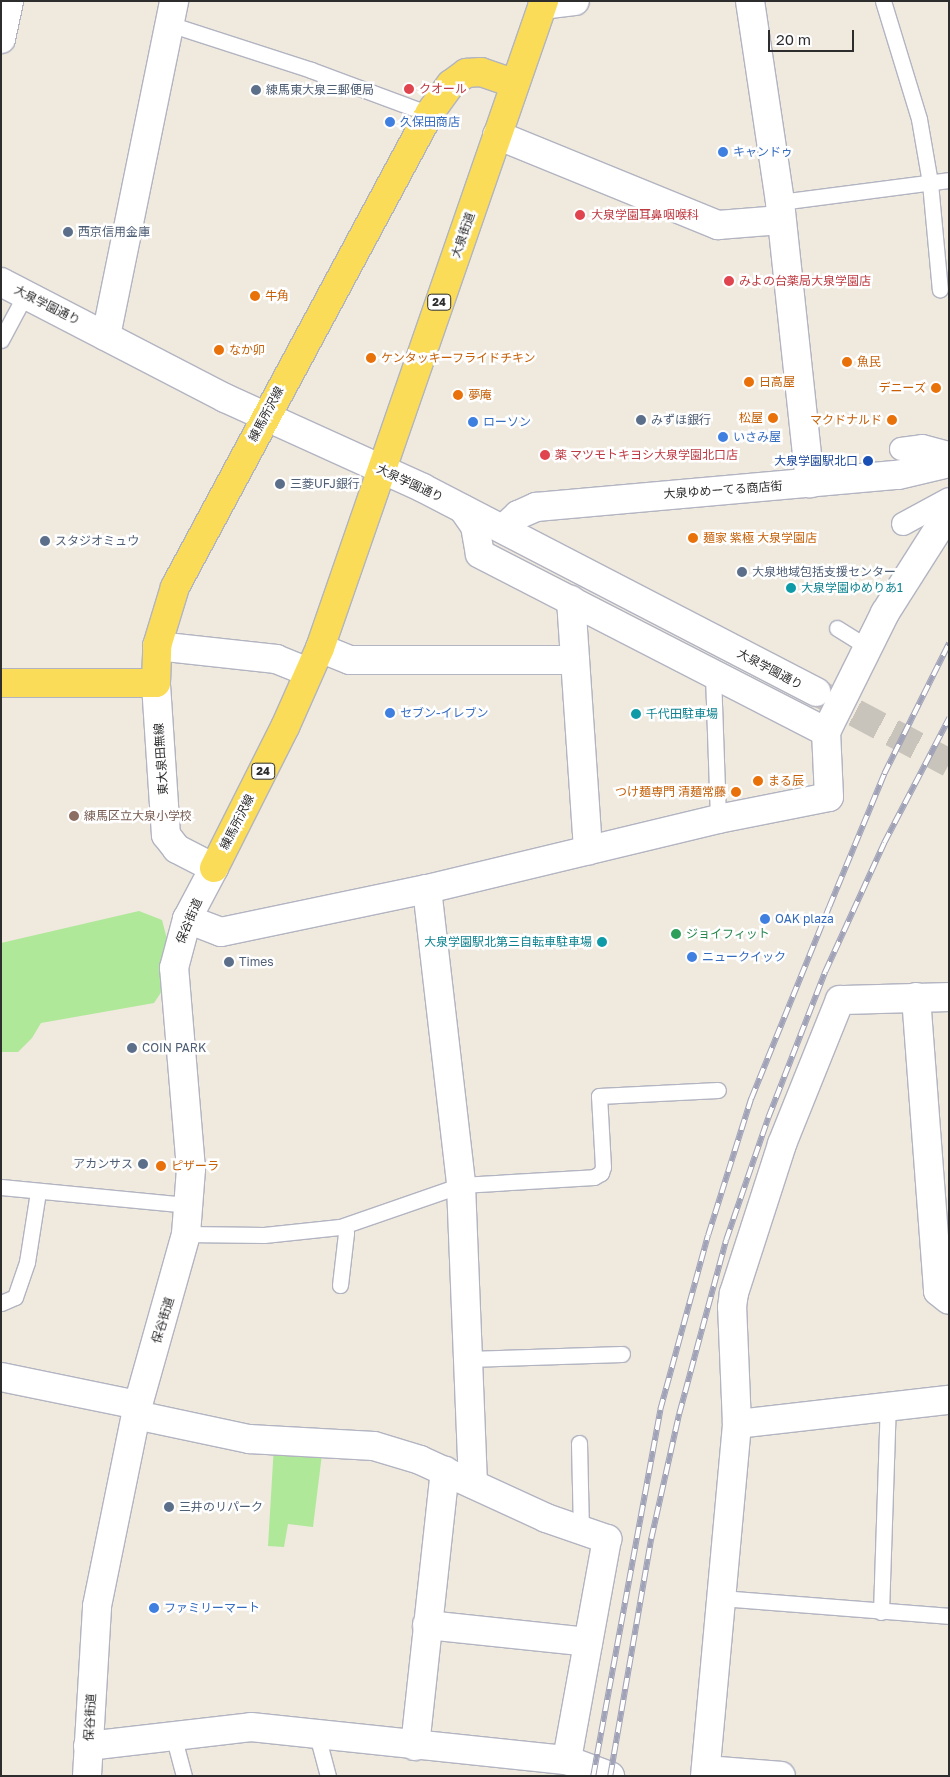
<!DOCTYPE html>
<html>
<head>
<meta charset="utf-8">
<style>
	body { margin:0 }
	#map { position:relative; width:950px; height:1777px; overflow:hidden; background:#efe9de; font-family:"Golos Text","Noto Sans JP",sans-serif }
	div>[style] { position:absolute }
	.green>* { inset:0; background:#afe898 }
	.tertiary-tunnel>* { height:28px; margin-top:-14px; transform-origin:0; background:repeating-linear-gradient(90deg,#c8c3bb 0 28px,transparent 0 42px) }
	.roads { filter:drop-shadow(1px 0 #b2b4c1) drop-shadow(-1px 0 #b2b4c1) drop-shadow(0 1px #b2b4c1) drop-shadow(0 -1px #b2b4c1) }
	.service>* { height:15px; margin:-7.5px; padding:0 7.5px; transform-origin:7.5px; border-radius:7.5px; background:#fff }
	.pedestrian>* { height:22px; margin:-11px; padding:0 11px; transform-origin:11px; border-radius:11px; background:#fff }
	.minor>* { height:28px; margin:-14px; padding:0 14px; transform-origin:14px; border-radius:14px; background:#fff }
	.tertiary>* { height:28px; margin:-14px; padding:0 14px; transform-origin:14px; border-radius:14px; background:#fff }
	.secondary>* { height:28px; margin:-14px; padding:0 14px; transform-origin:14px; border-radius:14px; background:#fff }
	.primary>* { height:28px; margin:-14px; padding:0 14px; transform-origin:14px; border-radius:14px; background:#fadc59 }
	.rail>* { height:5.5px; margin-top:-2.75px; transform-origin:0; background:repeating-linear-gradient(90deg,#fff 0 11px,#a0a2b8 0 22px); box-sizing:border-box; border-block:1px solid #a0a2b8 }
	.dots>* { width:14px; height:14px; translate:-50% -50%; box-sizing:border-box; border:2px solid #fff; border-radius:50% }
	span { translate:-50% -50%; white-space:nowrap; text-align:center; line-height:1.15; -webkit-text-stroke:5px #fff; paint-order:stroke }
	.shield-label span { padding:1px 4px; background:#fff; border:1px solid; border-radius:4px; -webkit-text-stroke-width:0 }
	.shield-label { font-size:11px; color:#2d2d2d; font-weight:700 }
	.health-label { font-size:12px; color:#be3a42 }
	.left { translate:0 -50%; text-align:left }
	.service-label { font-size:12px; color:#4e5e75 }
	.right { translate:-100% -50%; text-align:right }
	.shop-label { font-size:12px; color:#366cbe }
	.street-label { font-size:12px; color:#2d2d2d }
	.food-label { font-size:12px; color:#c56008 }
	.transit-label { font-size:12px; color:#164399 }
	.culture-label { font-size:12px; color:#0d838f }
	.education-label { font-size:12px; color:#785e54 }
	.leisure-label { font-size:12px; color:#27864d }
	.frame { position:absolute; inset:0; border:2px solid #2d2d2d; pointer-events:none }
	.scale { position:absolute; left:768px; top:30px; width:86px; height:22px; box-sizing:border-box; border:2px solid #2d2d2d; border-top:0; padding-left:6px; font-size:15px; line-height:18px; white-space:nowrap; color:#2d2d2d; -webkit-text-stroke:4px #fff; paint-order:stroke }
</style>
</head>
<body>
<div id="map">
	<div class="green">
		<div style="clip-path:polygon(139px 911px,162px 920px,167px 939px,162px 991px,154px 1003px,41px 1023px,32px 1038px,18px 1052px,1px 1052px,1px 943px)"></div>
		<div style="clip-path:polygon(274px 1445px,322px 1454px,313px 1527px,288px 1524px,284px 1547px,268px 1546px)"></div>
	</div>
	<div class="tertiary-tunnel">
		<div style="left:818px;top:693px;width:149px;rotate:28.1deg"></div>
	</div>
	<div class="roads">
		<div class="service">
			<div style="left:883px;top:1px;width:123px;rotate:73deg"></div>
			<div style="left:919px;top:119px;width:65px;rotate:80.2deg"></div>
			<div style="left:930px;top:183px;width:107px;rotate:84.7deg"></div>
			<div style="left:169px;top:24px;width:149px;rotate:17.9deg"></div>
			<div style="left:311px;top:70px;width:126px;rotate:20.4deg"></div>
			<div style="left:780px;top:202px;width:170px;rotate:-7.4deg"></div>
			<div style="left:1px;top:340px;width:51px;rotate:-61.9deg"></div>
			<div style="left:837px;top:628px;width:36px;rotate:32deg"></div>
			<div style="left:713px;top:675px;width:144px;rotate:88deg"></div>
			<div style="left:1px;top:1187px;width:189px;rotate:5.5deg"></div>
			<div style="left:186px;top:1234px;width:78px;rotate:0.7deg"></div>
			<div style="left:264px;top:1235px;width:76px;rotate:-6deg"></div>
			<div style="left:340px;top:1227px;width:128px;rotate:-19.1deg"></div>
			<div style="left:461px;top:1185px;width:133px;rotate:-3.4deg"></div>
			<div style="left:594px;top:1177px;width:8px;rotate:-30deg"></div>
			<div style="left:601px;top:1173px;width:6px;rotate:-72deg"></div>
			<div style="left:603px;top:1167px;width:71px;rotate:-93.2deg"></div>
			<div style="left:599px;top:1096px;width:119px;rotate:-2.9deg"></div>
			<div style="left:340px;top:1285px;width:52px;rotate:-83.4deg"></div>
			<div style="left:346px;top:1233px;width:7px;rotate:-106deg"></div>
			<div style="left:1px;top:1303px;width:15px;rotate:-23deg"></div>
			<div style="left:15px;top:1297px;width:37px;rotate:-71deg"></div>
			<div style="left:27px;top:1262px;width:71px;rotate:-81.1deg"></div>
			<div style="left:468px;top:1359px;width:154px;rotate:-1.9deg"></div>
			<div style="left:579px;top:1443px;width:87px;rotate:88.7deg"></div>
			<div style="left:722px;top:1598px;width:228px;rotate:4.5deg"></div>
			<div style="left:881px;top:1612px;width:207px;rotate:-88.1deg"></div>
			<div style="left:173px;top:1735px;width:42px;rotate:75deg"></div>
			<div style="left:317px;top:1735px;width:42px;rotate:75deg"></div>
		</div>
		<div class="pedestrian">
			<div style="left:901px;top:449px;width:21px;rotate:-8deg"></div>
			<div style="left:922px;top:446px;width:28px;rotate:15deg"></div>
			<div style="left:903px;top:524px;width:52px;rotate:-28.5deg"></div>
		</div>
		<div class="minor">
			<div style="left:750px;top:1px;width:203px;rotate:81.5deg"></div>
			<div style="left:780px;top:202px;width:283px;rotate:83.9deg"></div>
			<div style="left:543px;top:5px;width:32px;rotate:-7deg"></div>
			<div style="left:1px;top:39px;width:39px;rotate:-78deg"></div>
			<div style="left:497px;top:135px;width:239px;rotate:22.2deg"></div>
			<div style="left:718px;top:225px;width:63px;rotate:-4.5deg"></div>
			<div style="left:106px;top:336px;width:342px;rotate:-78.5deg"></div>
			<div style="left:463px;top:509px;width:21px;rotate:55deg"></div>
			<div style="left:475px;top:526px;width:28px;rotate:80deg"></div>
			<div style="left:480px;top:554px;width:389px;rotate:27.2deg"></div>
			<div style="left:503px;top:529px;width:21px;rotate:-43deg"></div>
			<div style="left:518px;top:515px;width:20px;rotate:-24deg"></div>
			<div style="left:536px;top:507px;width:363px;rotate:-5.1deg"></div>
			<div style="left:898px;top:475px;width:52px;rotate:-13.2deg"></div>
			<div style="left:571px;top:600px;width:251px;rotate:86.1deg"></div>
			<div style="left:157px;top:646px;width:120px;rotate:6.2deg"></div>
			<div style="left:276px;top:659px;width:35px;rotate:22deg"></div>
			<div style="left:320px;top:648px;width:32px;rotate:22deg"></div>
			<div style="left:350px;top:660px;width:225px"></div>
			<div style="left:427px;top:889px;width:298px;rotate:83.4deg"></div>
			<div style="left:461px;top:1185px;width:299px;rotate:87.7deg"></div>
			<div style="left:187px;top:919px;width:36px;rotate:21deg"></div>
			<div style="left:221px;top:932px;width:210px;rotate:-11.8deg"></div>
			<div style="left:427px;top:889px;width:299px;rotate:-13.5deg"></div>
			<div style="left:718px;top:819px;width:113px;rotate:-11.2deg"></div>
			<div style="left:829px;top:797px;width:65px;rotate:-92.6deg"></div>
			<div style="left:826px;top:732px;width:133px;rotate:-63.6deg"></div>
			<div style="left:885px;top:613px;width:120px;rotate:-57.6deg"></div>
			<div style="left:916px;top:997px;width:295px;rotate:85.7deg"></div>
			<div style="left:938px;top:1291px;width:14px;rotate:39deg"></div>
			<div style="left:1px;top:1377px;width:140px;rotate:11.6deg"></div>
			<div style="left:136px;top:1415px;width:116px;rotate:12deg"></div>
			<div style="left:249px;top:1439px;width:125px;rotate:3.2deg"></div>
			<div style="left:374px;top:1446px;width:48px;rotate:16.9deg"></div>
			<div style="left:420px;top:1460px;width:139px;rotate:24.7deg"></div>
			<div style="left:546px;top:1518px;width:65px;rotate:19deg"></div>
			<div style="left:607px;top:1539px;width:225px;rotate:100.3deg"></div>
			<div style="left:737px;top:1424px;width:213px;rotate:-6.5deg"></div>
			<div style="left:427px;top:1625px;width:162px;rotate:6deg"></div>
			<div style="left:88px;top:1746px;width:164px;rotate:-6.6deg"></div>
			<div style="left:251px;top:1727px;width:318px;rotate:6deg"></div>
			<div style="left:567px;top:1760px;width:46px;rotate:20.4deg"></div>
			<div style="left:415px;top:1746px;width:277px;rotate:-83.8deg"></div>
			<div style="left:707px;top:1770px;width:74px;rotate:4.6deg"></div>
			<div style="left:705px;top:1776px;width:353px;rotate:-84.8deg"></div>
			<div style="left:737px;top:1424px;width:117px;rotate:-92.4deg"></div>
			<div style="left:732px;top:1307px;width:14px;rotate:-82deg"></div>
			<div style="left:734px;top:1293px;width:157px;rotate:-72.1deg"></div>
			<div style="left:782px;top:1144px;width:155px;rotate:-68.1deg"></div>
			<div style="left:840px;top:1000px;width:109px;rotate:-1.6deg"></div>
		</div>
		<div class="tertiary">
			<div style="left:1px;top:282px;width:252px;rotate:27.4deg"></div>
			<div style="left:225px;top:398px;width:217px;rotate:24.4deg"></div>
			<div style="left:423px;top:488px;width:443px;rotate:27.4deg"></div>
		</div>
		<div class="secondary">
			<div style="left:87px;top:1776px;width:170px;rotate:-86.6deg"></div>
			<div style="left:97px;top:1606px;width:205px;rotate:-78.5deg"></div>
			<div style="left:138px;top:1405px;width:178px;rotate:-74.3deg"></div>
			<div style="left:186px;top:1234px;width:65px;rotate:-85.6deg"></div>
			<div style="left:191px;top:1169px;width:202px;rotate:-94.8deg"></div>
			<div style="left:174px;top:968px;width:51px;rotate:-75.1deg"></div>
			<div style="left:187px;top:919px;width:58px;rotate:-62.1deg"></div>
			<div style="left:214px;top:868px;width:42px;rotate:-152.8deg"></div>
			<div style="left:177px;top:849px;width:18px;rotate:-128deg"></div>
			<div style="left:166px;top:835px;width:152px;rotate:-93.8deg"></div>
		</div>
		<div class="primary">
			<div style="left:1px;top:683px;width:155px"></div>
			<div style="left:156px;top:683px;width:37px;rotate:-88deg"></div>
			<div style="left:157px;top:646px;width:62px;rotate:-73deg"></div>
			<div style="left:175px;top:587px;width:537px;rotate:-61.76deg"></div>
			<div style="left:429px;top:114px;width:37px;rotate:-54deg"></div>
			<div style="left:451px;top:84px;width:19px;rotate:-36deg"></div>
			<div style="left:466px;top:73px;width:15px;rotate:-4deg"></div>
			<div style="left:481px;top:72px;width:36px;rotate:19deg"></div>
			<div style="left:214px;top:868px;width:158px;rotate:-63.3deg"></div>
			<div style="left:285px;top:727px;width:86px;rotate:-66.1deg"></div>
			<div style="left:320px;top:648px;width:685px;rotate:-70.9deg"></div>
		</div>
	</div>
	<div class="rail">
		<div style="left:593px;top:1776px;width:372px;rotate:-79.6deg"></div>
		<div style="left:660px;top:1410px;width:181px;rotate:-74.7deg"></div>
		<div style="left:708px;top:1235px;width:143px;rotate:-72.5deg"></div>
		<div style="left:751px;top:1099px;width:207px;rotate:-67.9deg"></div>
		<div style="left:829px;top:907px;width:144px;rotate:-67.5deg"></div>
		<div style="left:884px;top:774px;width:146px;rotate:-63.6deg"></div>
		<div style="left:610px;top:1776px;width:241px;rotate:-80.2deg"></div>
		<div style="left:651px;top:1539px;width:128px;rotate:-77.4deg"></div>
		<div style="left:679px;top:1414px;width:180px;rotate:-74.9deg"></div>
		<div style="left:726px;top:1240px;width:129px;rotate:-71deg"></div>
		<div style="left:768px;top:1118px;width:157px;rotate:-68.7deg"></div>
		<div style="left:825px;top:972px;width:142px;rotate:-65.4deg"></div>
		<div style="left:884px;top:843px;width:141px;rotate:-62.5deg"></div>
	</div>
	<div class="dots">
		<div style="left:409px;top:89px;background:#e0444e"></div>
		<div style="left:256px;top:90px;background:#5c6f8a"></div>
		<div style="left:390px;top:122px;background:#3f7fe0"></div>
		<div style="left:723px;top:152px;background:#3f7fe0"></div>
		<div style="left:580px;top:215px;background:#e0444e"></div>
		<div style="left:68px;top:232px;background:#5c6f8a"></div>
		<div style="left:729px;top:281px;background:#e0444e"></div>
		<div style="left:255px;top:296px;background:#e8710a"></div>
		<div style="left:219px;top:350px;background:#e8710a"></div>
		<div style="left:371px;top:358px;background:#e8710a"></div>
		<div style="left:847px;top:362px;background:#e8710a"></div>
		<div style="left:749px;top:382px;background:#e8710a"></div>
		<div style="left:936px;top:388px;background:#e8710a"></div>
		<div style="left:458px;top:395px;background:#e8710a"></div>
		<div style="left:773px;top:418px;background:#e8710a"></div>
		<div style="left:641px;top:420px;background:#5c6f8a"></div>
		<div style="left:892px;top:420px;background:#e8710a"></div>
		<div style="left:473px;top:422px;background:#3f7fe0"></div>
		<div style="left:723px;top:437px;background:#3f7fe0"></div>
		<div style="left:545px;top:455px;background:#e0444e"></div>
		<div style="left:868px;top:461px;background:#1a4fb4"></div>
		<div style="left:280px;top:484px;background:#5c6f8a"></div>
		<div style="left:693px;top:538px;background:#e8710a"></div>
		<div style="left:45px;top:541px;background:#5c6f8a"></div>
		<div style="left:742px;top:572px;background:#5c6f8a"></div>
		<div style="left:791px;top:588px;background:#0f9aa8"></div>
		<div style="left:390px;top:713px;background:#3f7fe0"></div>
		<div style="left:636px;top:714px;background:#0f9aa8"></div>
		<div style="left:758px;top:781px;background:#e8710a"></div>
		<div style="left:736px;top:792px;background:#e8710a"></div>
		<div style="left:74px;top:816px;background:#8d6e63"></div>
		<div style="left:765px;top:919px;background:#3f7fe0"></div>
		<div style="left:676px;top:934px;background:#2e9e5b"></div>
		<div style="left:602px;top:942px;background:#0f9aa8"></div>
		<div style="left:692px;top:957px;background:#3f7fe0"></div>
		<div style="left:229px;top:962px;background:#5c6f8a"></div>
		<div style="left:132px;top:1048px;background:#5c6f8a"></div>
		<div style="left:143px;top:1164px;background:#5c6f8a"></div>
		<div style="left:161px;top:1166px;background:#e8710a"></div>
		<div style="left:169px;top:1507px;background:#5c6f8a"></div>
		<div style="left:154px;top:1608px;background:#3f7fe0"></div>
	</div>
	<div class="shield-label">
		<span style="left:439px;top:302px">24</span>
		<span style="left:263px;top:771px">24</span>
	</div>
	<div class="health-label">
		<span class="left" style="left:419px;top:89px">クオール</span>
		<span class="left" style="left:591px;top:215px">大泉学園耳鼻咽喉科</span>
		<span class="left" style="left:739px;top:281px">みよの台薬局大泉学園店</span>
		<span class="left" style="left:555px;top:455px">薬 マツモトキヨシ大泉学園北口店</span>
	</div>
	<div class="service-label">
		<span class="left" style="left:266px;top:90px">練馬東大泉三郵便局</span>
		<span class="left" style="left:78px;top:232px">西京信用金庫</span>
		<span class="left" style="left:651px;top:420px">みずほ銀行</span>
		<span class="left" style="left:290px;top:484px">三菱UFJ銀行</span>
		<span class="left" style="left:55px;top:541px">スタジオミュウ</span>
		<span class="left" style="left:752px;top:572px">大泉地域包括支援センター</span>
		<span class="left" style="left:239px;top:962px">Times</span>
		<span class="left" style="left:142px;top:1048px">COIN PARK</span>
		<span class="right" style="left:133px;top:1164px">アカンサス</span>
		<span class="left" style="left:179px;top:1507px">三井のリパーク</span>
	</div>
	<div class="shop-label">
		<span class="left" style="left:400px;top:122px">久保田商店</span>
		<span class="left" style="left:733px;top:152px">キャンドゥ</span>
		<span class="left" style="left:483px;top:422px">ローソン</span>
		<span class="left" style="left:733px;top:437px">いさみ屋</span>
		<span class="left" style="left:400px;top:713px">セブン-イレブン</span>
		<span class="left" style="left:775px;top:919px">OAK plaza</span>
		<span class="left" style="left:702px;top:957px">ニュークイック</span>
		<span class="left" style="left:164px;top:1608px">ファミリーマート</span>
	</div>
	<div class="street-label">
		<span style="left:463px;top:235px;rotate:-71deg">大泉街道</span>
		<span style="left:47px;top:305px;rotate:27deg">大泉学園通り</span>
		<span style="left:266px;top:414px;rotate:-62deg">練馬所沢線</span>
		<span style="left:410px;top:483px;rotate:25deg">大泉学園通り</span>
		<span style="left:723px;top:490px;rotate:-4deg">大泉ゆめーてる商店街</span>
		<span style="left:770px;top:669px;rotate:28deg">大泉学園通り</span>
		<span style="left:161px;top:759px;rotate:-94deg">東大泉田無線</span>
		<span style="left:237px;top:822px;rotate:-63deg">練馬所沢線</span>
		<span style="left:189px;top:921px;rotate:-67deg">保谷街道</span>
		<span style="left:163px;top:1320px;rotate:-73deg">保谷街道</span>
		<span style="left:90px;top:1717px;rotate:-87deg">保谷街道</span>
	</div>
	<div class="food-label">
		<span class="left" style="left:265px;top:296px">牛角</span>
		<span class="left" style="left:229px;top:350px">なか卯</span>
		<span class="left" style="left:381px;top:358px">ケンタッキーフライドチキン</span>
		<span class="left" style="left:857px;top:362px">魚民</span>
		<span class="left" style="left:759px;top:382px">日高屋</span>
		<span class="right" style="left:926px;top:388px">デニーズ</span>
		<span class="left" style="left:468px;top:395px">夢庵</span>
		<span class="right" style="left:763px;top:418px">松屋</span>
		<span class="right" style="left:882px;top:420px">マクドナルド</span>
		<span class="left" style="left:703px;top:538px">麺家 紫極 大泉学園店</span>
		<span class="left" style="left:768px;top:781px">まる辰</span>
		<span class="right" style="left:726px;top:792px">つけ麺専門 清麺常藤</span>
		<span class="left" style="left:171px;top:1166px">ピザーラ</span>
	</div>
	<div class="transit-label">
		<span class="right" style="left:858px;top:461px">大泉学園駅北口</span>
	</div>
	<div class="culture-label">
		<span class="left" style="left:801px;top:588px">大泉学園ゆめりあ1</span>
		<span class="left" style="left:646px;top:714px">千代田駐車場</span>
		<span class="right" style="left:592px;top:942px">大泉学園駅北第三自転車駐車場</span>
	</div>
	<div class="education-label">
		<span class="left" style="left:84px;top:816px">練馬区立大泉小学校</span>
	</div>
	<div class="leisure-label">
		<span class="left" style="left:686px;top:934px">ジョイフィット</span>
	</div>
	<div class="frame"></div>
	<div class="scale">20 m</div>
</div>
</body>
</html>
